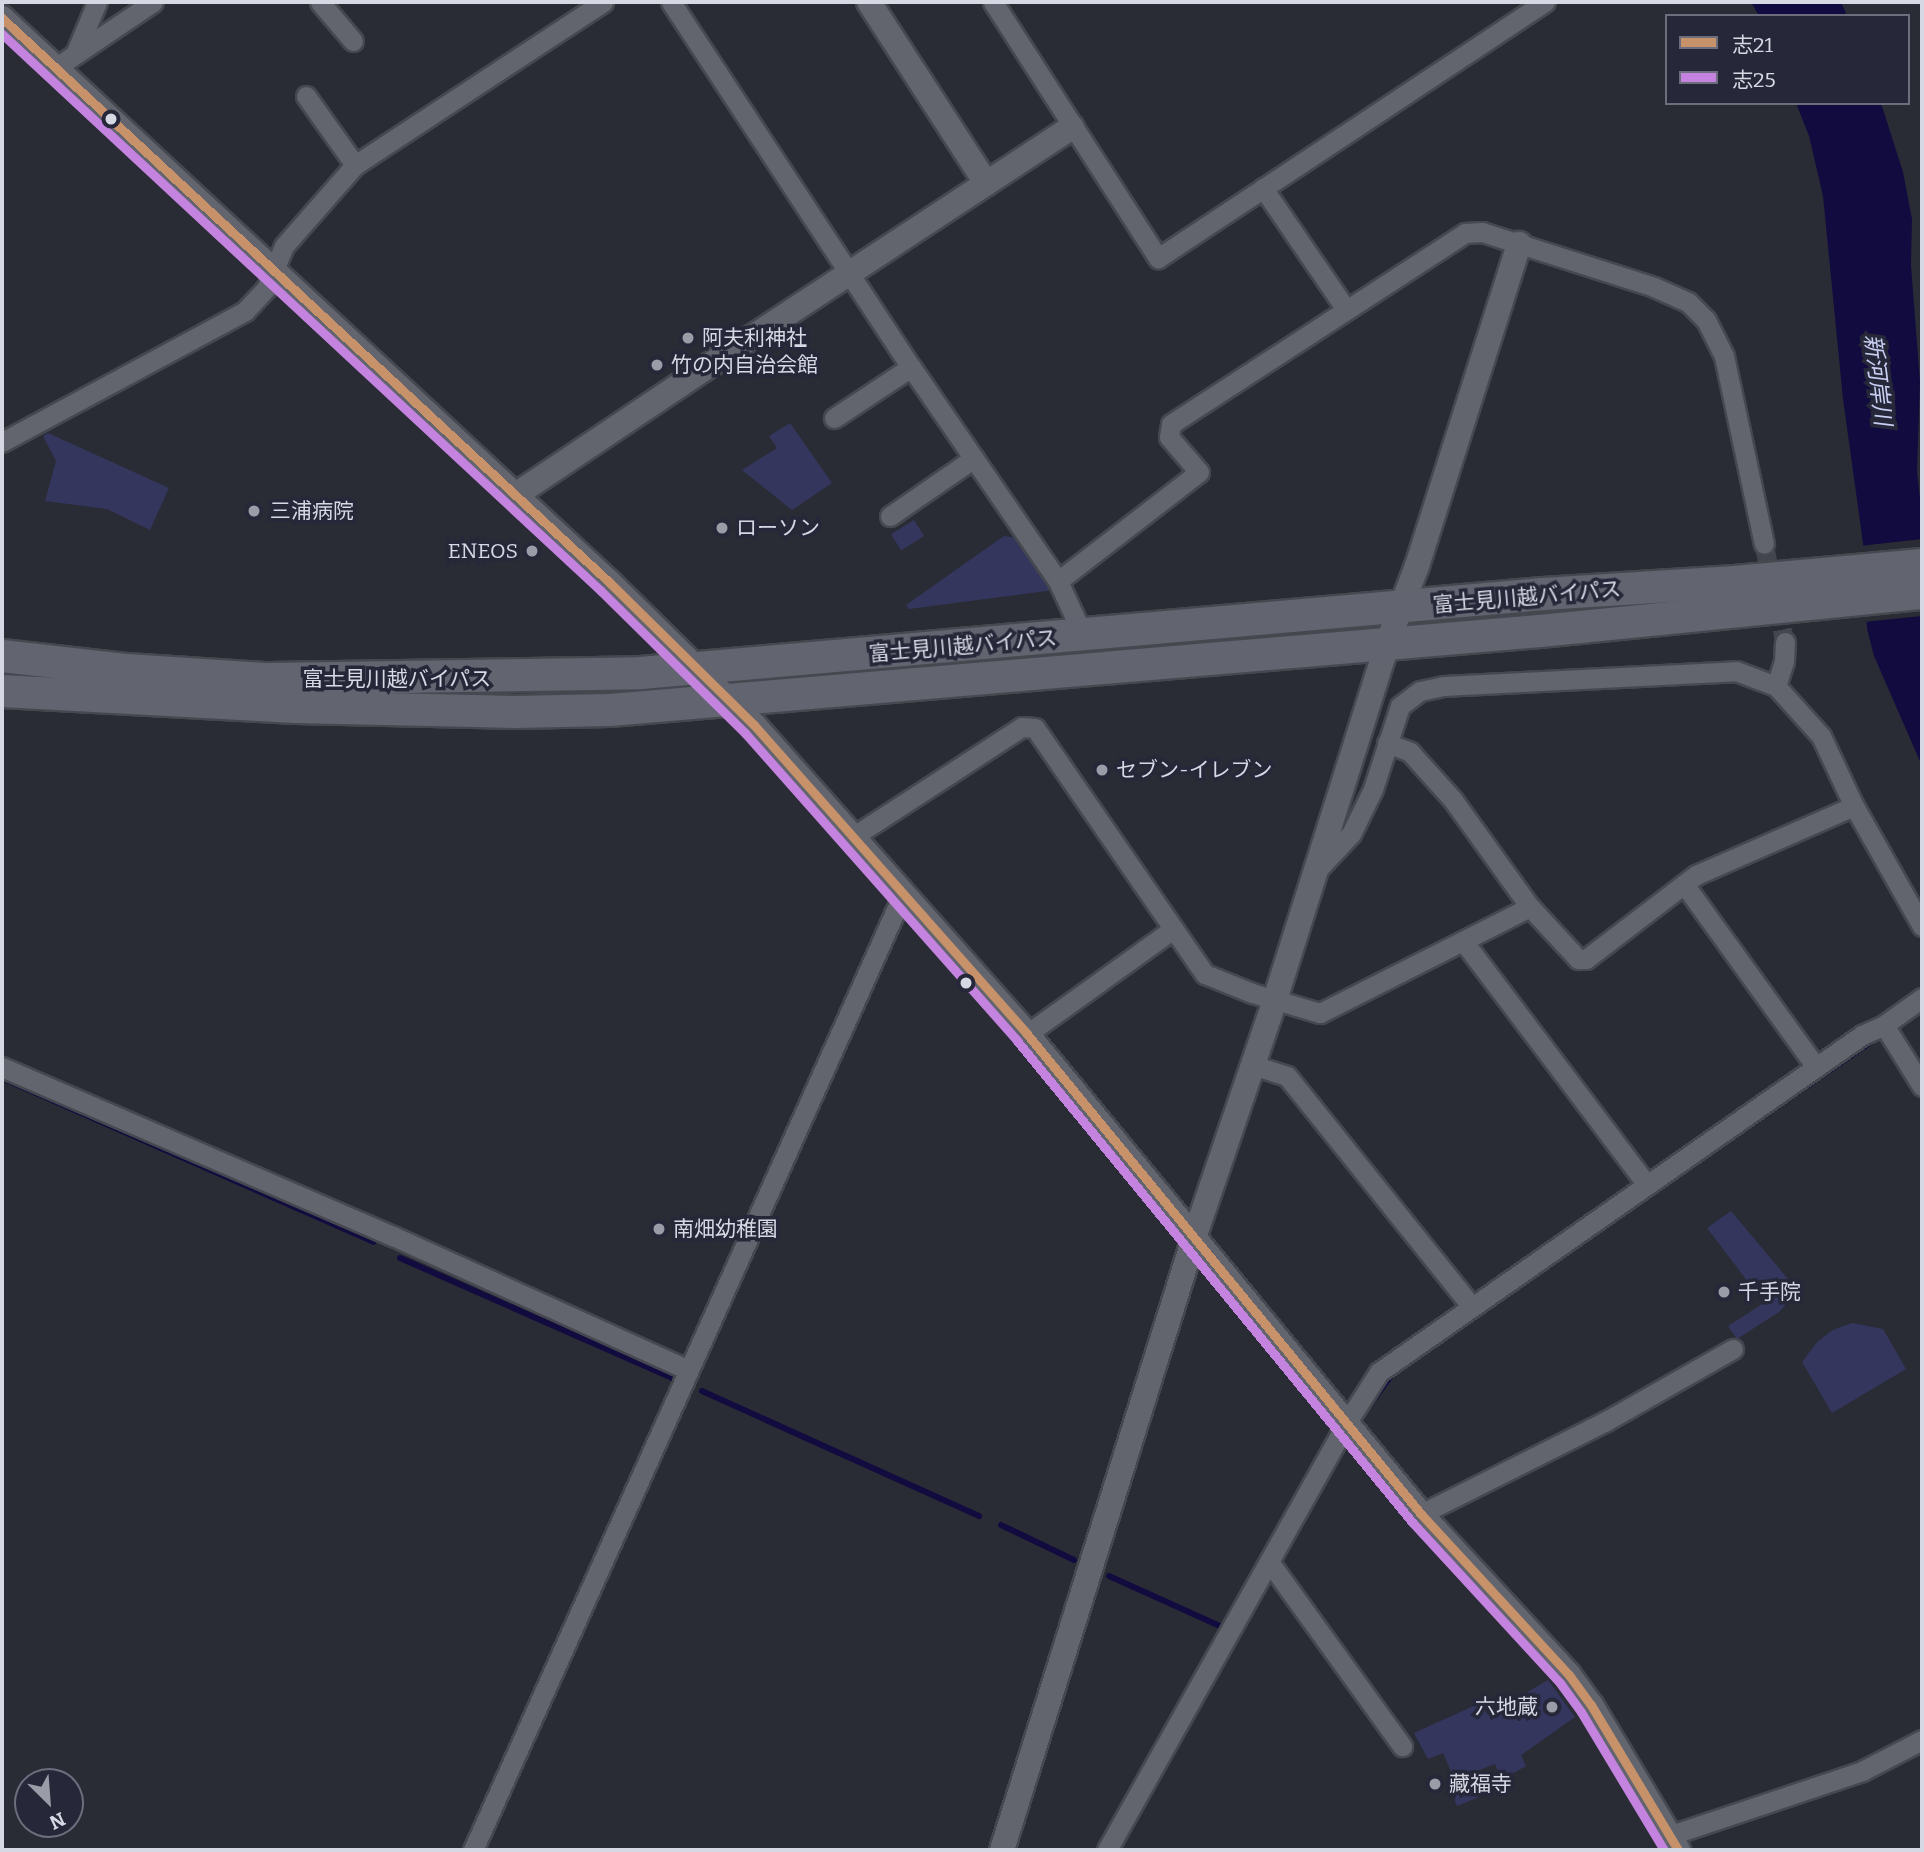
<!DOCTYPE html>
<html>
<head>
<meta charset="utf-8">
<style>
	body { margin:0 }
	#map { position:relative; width:1924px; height:1852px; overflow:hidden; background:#2a2c35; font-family:Bitter,"Noto Sans JP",serif }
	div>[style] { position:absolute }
	.green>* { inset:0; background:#34365e; transform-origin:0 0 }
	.water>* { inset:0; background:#120b3f }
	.pier>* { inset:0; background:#2a2c35 }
	.stream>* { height:6px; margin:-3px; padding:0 3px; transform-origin:3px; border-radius:3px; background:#120b3f }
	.minor-tunnel>* { height:19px; margin-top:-9.5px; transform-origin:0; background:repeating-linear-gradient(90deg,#44464f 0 19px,transparent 0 29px) }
	.roads { filter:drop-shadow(2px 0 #464850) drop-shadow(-2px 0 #464850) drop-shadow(0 2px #464850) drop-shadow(0 -2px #464850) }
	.minor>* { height:19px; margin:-9.5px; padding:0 9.5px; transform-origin:9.5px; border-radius:9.5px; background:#62646e }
	.tertiary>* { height:24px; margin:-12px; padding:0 12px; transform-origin:12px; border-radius:12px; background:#62646e }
	.trunk>* { height:32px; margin:-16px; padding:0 16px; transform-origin:16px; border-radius:16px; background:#626470 }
	.bus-1>* { height:9px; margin:-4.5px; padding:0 4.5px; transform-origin:4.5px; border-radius:4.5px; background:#c7916a }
	.bus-2>* { height:9px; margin:-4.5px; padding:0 4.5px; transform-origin:4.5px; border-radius:4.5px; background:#c483df }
	.dots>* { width:19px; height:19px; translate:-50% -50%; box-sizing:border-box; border:4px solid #262839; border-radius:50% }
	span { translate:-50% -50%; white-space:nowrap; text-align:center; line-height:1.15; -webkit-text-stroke:7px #262839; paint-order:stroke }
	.poi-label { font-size:21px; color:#d6d8e4 }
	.left { translate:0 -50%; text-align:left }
	.right { translate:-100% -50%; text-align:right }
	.street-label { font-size:21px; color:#d6d8e4 }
	.water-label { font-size:23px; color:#c9cef3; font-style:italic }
	.frame { position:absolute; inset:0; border:4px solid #d6d8e4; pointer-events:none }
	.legend { position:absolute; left:1665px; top:14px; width:245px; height:91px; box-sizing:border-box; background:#262839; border:2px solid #6c6e7d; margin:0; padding:9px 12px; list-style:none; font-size:21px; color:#d6d8e4 }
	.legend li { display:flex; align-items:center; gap:14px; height:35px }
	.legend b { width:35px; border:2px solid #6c6e7d }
	.north { position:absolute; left:14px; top:1768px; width:70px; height:70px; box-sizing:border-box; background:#262839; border:2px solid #6c6e7d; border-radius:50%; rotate:155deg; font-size:19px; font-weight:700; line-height:28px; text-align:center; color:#d6d8e4 }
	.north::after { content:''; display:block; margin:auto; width:24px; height:32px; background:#9a9ca7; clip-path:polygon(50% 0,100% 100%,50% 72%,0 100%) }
</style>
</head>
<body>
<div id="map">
	<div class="green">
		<div style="clip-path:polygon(790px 423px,832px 483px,792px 510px,742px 470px,777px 448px,769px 436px)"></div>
		<div style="clip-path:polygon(48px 433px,169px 488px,150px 530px,107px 509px,45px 501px,56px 461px,43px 436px)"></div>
		<div style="left:914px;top:520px;width:19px;height:27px;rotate:58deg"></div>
		<div style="clip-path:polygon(1004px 536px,1017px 538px,1054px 590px,909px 609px,906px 605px)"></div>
		<div style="clip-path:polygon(1731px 1211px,1798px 1291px,1779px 1312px,1737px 1339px,1728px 1326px,1764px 1303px,1707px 1228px)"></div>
		<div style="clip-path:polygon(1852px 1323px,1883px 1329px,1906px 1369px,1832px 1413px,1802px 1362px,1818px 1341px,1833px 1330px)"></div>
		<div style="clip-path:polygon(1548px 1680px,1575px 1717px,1521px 1755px,1526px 1766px,1501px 1780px,1495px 1764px,1472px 1773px,1479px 1797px,1457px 1806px,1450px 1788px,1457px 1785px,1443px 1753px,1428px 1759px,1414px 1733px,1480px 1703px,1488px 1715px)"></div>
	</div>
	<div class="water">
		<div style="clip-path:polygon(1751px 2px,1841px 2px,1847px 16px,1759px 16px)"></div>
		<div style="clip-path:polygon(1796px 103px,1881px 103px,1903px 172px,1912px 219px,1911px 265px,1920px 382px,1917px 471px,1922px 517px,1922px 766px,1874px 656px,1867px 629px,1863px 543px,1843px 399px,1823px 196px,1809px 136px)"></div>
	</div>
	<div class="pier">
		<div style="clip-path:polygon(1922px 539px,1922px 616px,1863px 622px,1860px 546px)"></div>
	</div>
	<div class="stream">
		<div style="left:2px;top:1078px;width:406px;rotate:23.8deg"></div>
		<div style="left:1733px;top:1137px;width:169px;rotate:-34.6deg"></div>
		<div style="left:400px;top:1258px;width:300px;rotate:23.8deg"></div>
		<div style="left:702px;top:1391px;width:304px;rotate:24.3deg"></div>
		<div style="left:1369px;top:1406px;width:39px;rotate:-54deg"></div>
		<div style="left:1001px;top:1525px;width:81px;rotate:25.6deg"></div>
		<div style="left:1109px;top:1576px;width:126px;rotate:24.3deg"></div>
	</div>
	<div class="minor-tunnel">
		<div style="left:1764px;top:544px;width:100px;rotate:77.9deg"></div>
	</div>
	<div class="roads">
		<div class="minor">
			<div style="left:320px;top:2px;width:51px;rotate:49.8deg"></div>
			<div style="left:671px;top:2px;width:437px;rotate:56.7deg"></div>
			<div style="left:911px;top:367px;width:260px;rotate:55.5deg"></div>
			<div style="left:1058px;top:581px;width:60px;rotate:65.2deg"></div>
			<div style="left:993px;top:2px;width:305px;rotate:57.2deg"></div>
			<div style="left:1158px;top:258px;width:464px;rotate:-33.5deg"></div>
			<div style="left:76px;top:52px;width:54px;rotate:-67.2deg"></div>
			<div style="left:55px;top:68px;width:118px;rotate:-34deg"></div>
			<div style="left:306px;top:96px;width:85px;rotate:54.6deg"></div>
			<div style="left:1263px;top:188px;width:147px;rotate:55.6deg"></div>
			<div style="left:834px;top:418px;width:92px;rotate:-33.5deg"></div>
			<div style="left:2px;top:442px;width:276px;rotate:-28.3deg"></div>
			<div style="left:245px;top:311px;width:33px;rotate:-47deg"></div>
			<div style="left:267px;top:287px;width:44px;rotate:-67.5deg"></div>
			<div style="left:284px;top:246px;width:108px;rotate:-48.8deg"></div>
			<div style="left:355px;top:165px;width:297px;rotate:-33.3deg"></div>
			<div style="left:890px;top:516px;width:102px;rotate:-34.6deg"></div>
			<div style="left:1058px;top:581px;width:178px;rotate:-37.7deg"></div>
			<div style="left:1199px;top:472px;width:46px;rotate:-130.6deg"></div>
			<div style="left:1169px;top:437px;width:13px;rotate:-81deg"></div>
			<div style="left:1171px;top:424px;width:351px;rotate:-33deg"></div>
			<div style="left:1465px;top:233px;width:17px;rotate:-3deg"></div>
			<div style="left:1482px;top:232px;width:181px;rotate:17.7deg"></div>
			<div style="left:1654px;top:287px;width:37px;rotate:24deg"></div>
			<div style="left:1688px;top:302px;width:25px;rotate:45deg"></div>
			<div style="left:1706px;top:320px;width:40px;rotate:63.4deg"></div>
			<div style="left:1724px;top:356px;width:192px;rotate:78deg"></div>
			<div style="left:1776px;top:686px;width:26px;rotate:-72deg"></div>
			<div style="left:1784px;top:661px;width:19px;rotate:-87deg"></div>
			<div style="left:1387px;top:743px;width:25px;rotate:21deg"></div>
			<div style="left:1410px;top:752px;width:64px;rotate:48.1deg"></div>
			<div style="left:1453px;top:800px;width:132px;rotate:54.3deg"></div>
			<div style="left:1530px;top:907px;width:71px;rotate:47.3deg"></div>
			<div style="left:1578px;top:959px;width:8px"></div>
			<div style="left:1586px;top:959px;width:138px;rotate:-37.4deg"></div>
			<div style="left:1696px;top:875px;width:172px;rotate:-23.6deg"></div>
			<div style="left:854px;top:836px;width:200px;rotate:-33deg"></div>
			<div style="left:1022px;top:727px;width:13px;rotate:4deg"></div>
			<div style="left:1035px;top:728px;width:299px;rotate:55.4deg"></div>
			<div style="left:1205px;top:974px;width:51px;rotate:22deg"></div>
			<div style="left:1252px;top:993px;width:71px;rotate:16.4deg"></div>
			<div style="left:1320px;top:1013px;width:235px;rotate:-26.8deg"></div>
			<div style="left:1318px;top:869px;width:48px;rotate:-46.7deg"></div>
			<div style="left:1351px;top:834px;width:50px;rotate:-63.9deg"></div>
			<div style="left:1373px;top:789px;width:87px;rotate:-72deg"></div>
			<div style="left:1400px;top:706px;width:25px;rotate:-37deg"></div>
			<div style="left:1420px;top:691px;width:24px;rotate:-12deg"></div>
			<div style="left:1443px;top:686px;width:293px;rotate:-2.9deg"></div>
			<div style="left:1736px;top:671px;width:43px;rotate:20.6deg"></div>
			<div style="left:1776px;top:686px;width:67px;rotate:48deg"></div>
			<div style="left:1821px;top:736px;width:77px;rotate:64.8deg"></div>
			<div style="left:1854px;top:806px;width:138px;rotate:60.5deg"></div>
			<div style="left:1684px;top:884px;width:226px;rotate:54.2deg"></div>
			<div style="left:1464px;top:942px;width:304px;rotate:53deg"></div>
			<div style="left:1884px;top:1025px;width:72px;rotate:58.1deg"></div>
			<div style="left:1027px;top:1034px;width:180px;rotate:-35.7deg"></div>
			<div style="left:1253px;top:1065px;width:36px;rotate:18deg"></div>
			<div style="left:1287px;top:1076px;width:296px;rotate:51.3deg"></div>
			<div style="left:2px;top:1067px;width:426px;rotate:23.4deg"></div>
			<div style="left:393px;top:1236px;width:324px;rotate:24.4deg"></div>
			<div style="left:1421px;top:1514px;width:207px;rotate:-26.7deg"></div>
			<div style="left:1606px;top:1421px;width:146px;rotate:-29.6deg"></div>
			<div style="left:1270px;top:1563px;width:226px;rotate:54.2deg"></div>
			<div style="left:1668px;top:1836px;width:205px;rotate:-18.5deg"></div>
			<div style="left:1862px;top:1771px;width:68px;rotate:-27.3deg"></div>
			<div style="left:473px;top:1850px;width:1050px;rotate:-65.78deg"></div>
			<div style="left:1107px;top:1850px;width:491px;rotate:-60.7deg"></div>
			<div style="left:1347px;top:1422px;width:59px;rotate:-57.4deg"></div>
			<div style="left:1379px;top:1372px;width:589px;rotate:-34.9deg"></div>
			<div style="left:1862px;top:1035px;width:24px;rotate:-24deg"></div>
			<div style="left:1884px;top:1025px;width:47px;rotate:-35.4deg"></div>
		</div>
		<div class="tertiary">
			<div style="left:869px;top:2px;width:216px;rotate:57.1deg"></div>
			<div style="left:2px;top:18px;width:829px;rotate:42.9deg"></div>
			<div style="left:609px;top:582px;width:204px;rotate:44.6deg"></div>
			<div style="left:754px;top:725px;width:412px;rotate:48.5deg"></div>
			<div style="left:1027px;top:1034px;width:621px;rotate:50.62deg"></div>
			<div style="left:1421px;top:1514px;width:219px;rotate:47.4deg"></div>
			<div style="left:1569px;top:1675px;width:37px;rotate:54deg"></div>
			<div style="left:1591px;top:1705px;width:169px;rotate:59deg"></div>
			<div style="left:518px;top:497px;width:12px;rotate:-48deg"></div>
			<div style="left:526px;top:488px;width:232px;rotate:-33.8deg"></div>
			<div style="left:719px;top:359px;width:422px;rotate:-33.3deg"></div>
			<div style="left:1002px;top:1850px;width:645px;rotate:-72.58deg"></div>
			<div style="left:1195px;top:1235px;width:248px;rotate:-71.2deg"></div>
			<div style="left:1275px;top:1000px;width:373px;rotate:-72.5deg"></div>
			<div style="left:1387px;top:644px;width:84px;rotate:-69deg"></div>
			<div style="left:1417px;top:566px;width:338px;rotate:-72.4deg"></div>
		</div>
		<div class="trunk">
			<div style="left:2px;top:656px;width:126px;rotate:6.4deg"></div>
			<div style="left:127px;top:670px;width:141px;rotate:3.7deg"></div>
			<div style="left:268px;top:679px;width:373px;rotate:-0.9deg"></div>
			<div style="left:641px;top:673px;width:905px;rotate:-5.01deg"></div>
			<div style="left:1543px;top:594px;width:192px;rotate:-3.6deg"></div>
			<div style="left:1735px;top:582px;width:188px;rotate:-5.2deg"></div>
			<div style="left:2px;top:691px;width:294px;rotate:3.1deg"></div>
			<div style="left:296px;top:707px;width:218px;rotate:1.3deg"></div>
			<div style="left:514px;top:712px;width:96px;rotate:-1.2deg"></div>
			<div style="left:610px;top:710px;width:933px;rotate:-4.86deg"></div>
			<div style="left:1540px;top:631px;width:384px;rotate:-5.7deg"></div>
		</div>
	</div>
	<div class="bus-1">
		<div style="left:2px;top:18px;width:829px;rotate:42.9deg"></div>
		<div style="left:609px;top:582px;width:204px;rotate:44.6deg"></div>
		<div style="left:754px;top:725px;width:412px;rotate:48.5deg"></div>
		<div style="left:1027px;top:1034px;width:621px;rotate:50.62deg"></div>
		<div style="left:1421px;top:1514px;width:219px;rotate:47.4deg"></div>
		<div style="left:1569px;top:1675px;width:37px;rotate:54deg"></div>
		<div style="left:1591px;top:1705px;width:169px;rotate:59deg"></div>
	</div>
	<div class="bus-2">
		<div style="left:2px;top:34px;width:818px;rotate:42.92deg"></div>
		<div style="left:601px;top:591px;width:202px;rotate:44.6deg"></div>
		<div style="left:745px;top:733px;width:412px;rotate:48.5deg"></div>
		<div style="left:1018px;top:1042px;width:621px;rotate:50.62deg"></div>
		<div style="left:1412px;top:1522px;width:219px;rotate:47.4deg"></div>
		<div style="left:1560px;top:1683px;width:36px;rotate:54deg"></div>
		<div style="left:1581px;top:1712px;width:161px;rotate:59deg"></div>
	</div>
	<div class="dots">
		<div style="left:111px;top:119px;background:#d6d8e4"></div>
		<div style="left:688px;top:338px;background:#9a9ca7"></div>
		<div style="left:657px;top:365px;background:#9a9ca7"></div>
		<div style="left:254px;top:511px;background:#9a9ca7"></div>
		<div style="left:722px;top:528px;background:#9a9ca7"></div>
		<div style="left:532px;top:551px;background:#9a9ca7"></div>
		<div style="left:1102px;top:770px;background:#9a9ca7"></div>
		<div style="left:966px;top:983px;background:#d6d8e4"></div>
		<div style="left:659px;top:1229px;background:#9a9ca7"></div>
		<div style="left:1724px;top:1292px;background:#9a9ca7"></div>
		<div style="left:1552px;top:1707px;background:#9a9ca7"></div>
		<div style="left:1435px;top:1784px;background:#9a9ca7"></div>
	</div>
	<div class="poi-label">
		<span class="left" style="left:702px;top:338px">阿夫利神社</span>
		<span class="left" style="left:671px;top:365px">竹の内自治会館</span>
		<span class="left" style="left:270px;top:511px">三浦病院</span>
		<span class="left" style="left:736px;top:528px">ローソン</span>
		<span class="right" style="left:518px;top:551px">ENEOS</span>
		<span class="left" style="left:1116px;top:770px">セブン-イレブン</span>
		<span class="left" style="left:673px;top:1229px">南畑幼稚園</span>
		<span class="left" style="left:1738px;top:1292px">千手院</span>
		<span class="right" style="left:1538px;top:1707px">六地蔵</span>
		<span class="left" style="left:1449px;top:1784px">藏福寺</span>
	</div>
	<div class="street-label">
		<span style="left:1527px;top:597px;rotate:-5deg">富士見川越バイパス</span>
		<span style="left:963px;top:646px;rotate:-5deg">富士見川越バイパス</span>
		<span style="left:397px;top:679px">富士見川越バイパス</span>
	</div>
	<div class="water-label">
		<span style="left:1878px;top:380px;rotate:83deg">新河岸川</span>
	</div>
	<div class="frame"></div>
	<ul class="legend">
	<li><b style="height:9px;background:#c7916a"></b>志21</li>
	<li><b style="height:9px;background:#c483df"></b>志25</li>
	</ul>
	<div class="north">N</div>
</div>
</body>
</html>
